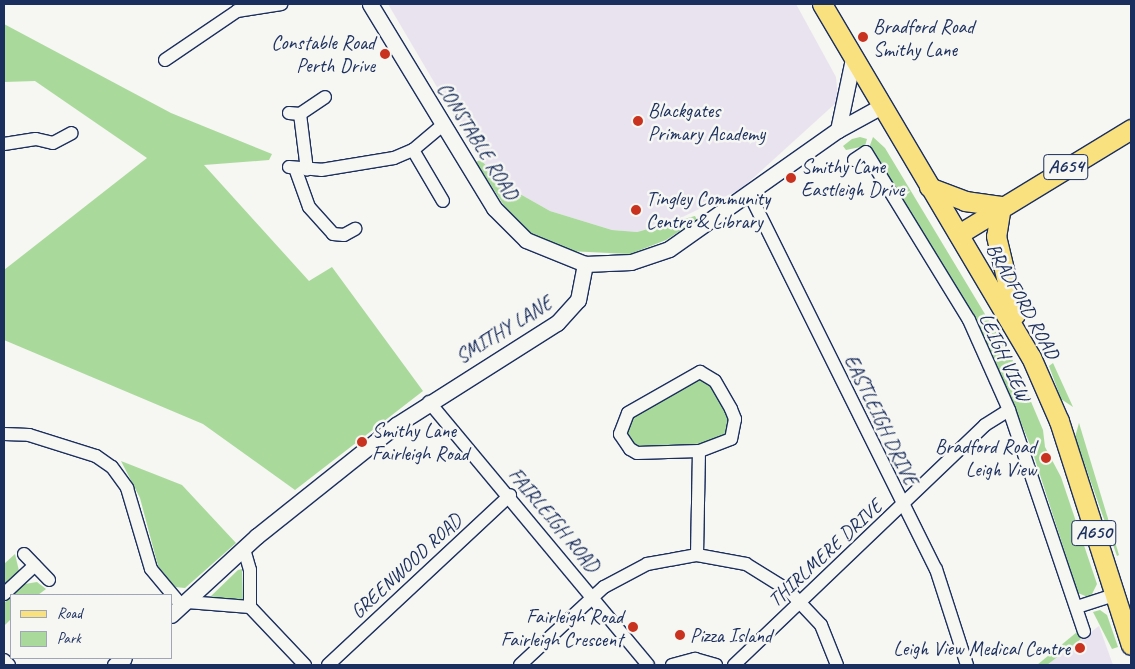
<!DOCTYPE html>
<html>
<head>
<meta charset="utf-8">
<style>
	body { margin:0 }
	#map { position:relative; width:1135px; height:669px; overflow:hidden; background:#f6f6f2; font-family:Caveat,sans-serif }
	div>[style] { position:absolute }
	.built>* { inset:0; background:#e9e3ef }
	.green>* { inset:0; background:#a9da9b }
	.roads { filter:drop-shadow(1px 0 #1b2f5e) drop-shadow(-1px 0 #1b2f5e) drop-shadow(0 1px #1b2f5e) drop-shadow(0 -1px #1b2f5e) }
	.minor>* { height:12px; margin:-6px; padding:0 6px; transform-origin:6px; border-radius:6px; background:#f6f6f2 }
	.tertiary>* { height:15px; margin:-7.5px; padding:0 7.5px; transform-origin:7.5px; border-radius:7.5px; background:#f6f6f2 }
	.primary>* { height:19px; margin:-9.5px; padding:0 9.5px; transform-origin:9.5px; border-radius:9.5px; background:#fae180 }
	.dots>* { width:14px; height:14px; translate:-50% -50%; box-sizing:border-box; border:2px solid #f6f6f2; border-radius:50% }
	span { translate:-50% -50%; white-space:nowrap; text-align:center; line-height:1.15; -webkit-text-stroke:5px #f6f6f2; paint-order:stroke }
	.shield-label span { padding:1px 4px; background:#f6f6f2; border:1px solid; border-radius:4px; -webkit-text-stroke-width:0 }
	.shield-label { font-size:19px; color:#1b2f5e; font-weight:700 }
	.poi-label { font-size:20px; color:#1b2f5e }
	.left { translate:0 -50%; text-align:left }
	.right { translate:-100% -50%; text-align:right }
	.street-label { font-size:20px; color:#1b2f5e }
	.frame { position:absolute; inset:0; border:5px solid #1b2f5e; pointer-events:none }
	.legend { position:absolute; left:10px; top:594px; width:162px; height:65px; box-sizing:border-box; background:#f6f6f2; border:1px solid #9ea6b7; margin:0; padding:6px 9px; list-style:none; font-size:15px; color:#1b2f5e }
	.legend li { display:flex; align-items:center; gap:10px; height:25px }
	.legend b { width:25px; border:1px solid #9ea6b7 }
</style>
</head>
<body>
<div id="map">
	<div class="built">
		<div style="clip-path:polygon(388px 4px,796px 4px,836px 77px,838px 101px,741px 189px,672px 222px,637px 232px,612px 230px,550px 211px,520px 194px,480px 160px)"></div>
		<div style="clip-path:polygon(1099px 626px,1113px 665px,1047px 665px)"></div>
	</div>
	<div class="green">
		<div style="clip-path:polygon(4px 24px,171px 113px,272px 154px,269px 160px,204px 165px,309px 281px,332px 267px,423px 391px,295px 490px,203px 424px,4px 340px,4px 270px,147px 158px,35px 81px,4px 82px)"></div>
		<div style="clip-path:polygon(873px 137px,885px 148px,1015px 364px,1043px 430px,1045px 447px,1061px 477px,1097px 584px,1090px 598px,1078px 593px,1031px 447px,994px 358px,869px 148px)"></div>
		<div style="clip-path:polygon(852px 139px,860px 137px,867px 139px,865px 146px,846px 150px,843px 146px)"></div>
		<div style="clip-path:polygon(480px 160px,520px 194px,550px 211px,612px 230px,637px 232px,695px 216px,697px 220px,666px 240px,630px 254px,568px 251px,529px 232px,510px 215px,476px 162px)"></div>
		<div style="clip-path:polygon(1053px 363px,1073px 407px,1061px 399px,1049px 366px)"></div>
		<div style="clip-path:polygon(697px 378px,709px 383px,729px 417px,725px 437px,705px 443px,640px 449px,627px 438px,627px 421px)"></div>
		<div style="clip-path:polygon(1079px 423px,1119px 555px,1117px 556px,1075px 437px)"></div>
		<div style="clip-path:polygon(121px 461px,182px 485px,236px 543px,185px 588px,175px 587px,158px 566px,140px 498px)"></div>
		<div style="clip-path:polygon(15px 554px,19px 571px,4px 587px,4px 564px)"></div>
		<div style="clip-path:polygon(242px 569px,243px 600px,209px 598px,238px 570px)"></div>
		<div style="clip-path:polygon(37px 582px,46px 589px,38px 595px,12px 595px,25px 584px)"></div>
		<div style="clip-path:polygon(11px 596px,11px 619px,4px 626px,4px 603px)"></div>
		<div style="clip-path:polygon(1100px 610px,1107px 615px,1118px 647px,1112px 649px,1093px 612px)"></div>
		<div style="clip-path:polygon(1077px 632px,1081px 639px,1047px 665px,1037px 665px)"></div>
	</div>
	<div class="roads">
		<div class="minor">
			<div style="left:165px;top:60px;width:87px;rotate:-34.2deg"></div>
			<div style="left:237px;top:11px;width:45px;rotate:-9deg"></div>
			<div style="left:289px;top:113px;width:11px;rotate:5deg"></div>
			<div style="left:300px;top:114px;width:30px;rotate:-34deg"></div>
			<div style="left:300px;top:114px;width:56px;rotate:82.9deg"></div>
			<div style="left:4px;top:144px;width:32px;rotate:-9deg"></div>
			<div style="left:36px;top:139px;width:17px;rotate:13deg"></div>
			<div style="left:53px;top:143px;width:21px;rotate:-28deg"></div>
			<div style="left:413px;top:150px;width:59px;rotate:59.5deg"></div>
			<div style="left:854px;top:160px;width:14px;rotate:-34deg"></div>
			<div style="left:866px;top:152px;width:197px;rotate:58.5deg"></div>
			<div style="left:969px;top:320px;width:98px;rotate:66deg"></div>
			<div style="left:1009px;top:410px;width:234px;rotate:71.3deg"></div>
			<div style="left:289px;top:167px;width:32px;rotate:5deg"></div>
			<div style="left:321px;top:170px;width:74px;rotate:-9.3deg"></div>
			<div style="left:394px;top:158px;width:21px;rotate:-23deg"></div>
			<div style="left:413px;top:150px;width:39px;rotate:-40deg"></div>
			<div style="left:295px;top:168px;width:41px;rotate:70.3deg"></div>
			<div style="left:309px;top:207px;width:36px;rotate:48deg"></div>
			<div style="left:333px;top:234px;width:11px;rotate:5deg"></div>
			<div style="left:344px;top:235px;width:13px;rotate:-29deg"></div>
			<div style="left:750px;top:195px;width:418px;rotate:63.6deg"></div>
			<div style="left:936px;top:569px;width:101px;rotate:72.1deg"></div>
			<div style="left:700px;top:372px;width:17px;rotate:31deg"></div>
			<div style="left:715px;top:381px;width:32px;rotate:60deg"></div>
			<div style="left:731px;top:409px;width:11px;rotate:68deg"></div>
			<div style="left:735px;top:419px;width:20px;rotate:101deg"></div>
			<div style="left:731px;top:439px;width:34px;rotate:159deg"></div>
			<div style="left:699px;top:451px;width:62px;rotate:178.2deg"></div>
			<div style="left:637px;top:453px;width:8px;rotate:-150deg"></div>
			<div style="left:630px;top:449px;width:18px;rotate:-124deg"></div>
			<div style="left:620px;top:434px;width:22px;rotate:-69deg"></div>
			<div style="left:628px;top:413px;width:83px;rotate:-29.7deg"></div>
			<div style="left:429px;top:402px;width:342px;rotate:50.2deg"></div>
			<div style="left:4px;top:434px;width:25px;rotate:2deg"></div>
			<div style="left:29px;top:435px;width:70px;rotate:17.4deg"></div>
			<div style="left:96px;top:456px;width:19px;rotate:35deg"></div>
			<div style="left:112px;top:467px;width:26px;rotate:54deg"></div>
			<div style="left:127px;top:488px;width:84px;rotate:73.5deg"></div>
			<div style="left:151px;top:569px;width:48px;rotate:50deg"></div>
			<div style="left:24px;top:554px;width:36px;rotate:46deg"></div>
			<div style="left:697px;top:555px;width:104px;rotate:-88.9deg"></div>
			<div style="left:4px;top:594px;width:42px;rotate:-43.1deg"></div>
			<div style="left:187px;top:602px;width:63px;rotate:4.5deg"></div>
			<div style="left:250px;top:607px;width:37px;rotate:-90deg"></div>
			<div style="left:250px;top:570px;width:22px;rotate:-106deg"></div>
			<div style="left:250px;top:607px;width:80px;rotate:46.5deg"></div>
			<div style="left:1077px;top:607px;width:39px;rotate:-18deg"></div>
			<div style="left:4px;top:660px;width:7px;rotate:45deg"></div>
			<div style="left:328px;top:665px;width:249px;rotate:-43deg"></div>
			<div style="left:520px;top:665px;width:115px;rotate:-42.9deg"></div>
			<div style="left:604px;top:587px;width:49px;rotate:-28.1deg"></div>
			<div style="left:647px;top:564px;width:51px;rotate:-10.2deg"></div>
			<div style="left:697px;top:555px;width:50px;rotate:10.4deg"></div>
			<div style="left:746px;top:564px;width:49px;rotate:31.8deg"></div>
			<div style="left:788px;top:590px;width:48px;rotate:46.7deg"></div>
			<div style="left:821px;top:625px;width:43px;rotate:68.2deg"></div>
			<div style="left:672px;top:665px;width:24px;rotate:-15deg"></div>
			<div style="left:695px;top:659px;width:22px;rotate:16deg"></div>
			<div style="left:734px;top:665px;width:347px;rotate:-43.7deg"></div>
			<div style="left:985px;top:425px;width:28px;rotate:-32deg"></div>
		</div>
		<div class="tertiary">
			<div style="left:370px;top:4px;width:239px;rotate:58.7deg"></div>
			<div style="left:494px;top:208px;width:45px;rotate:45deg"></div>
			<div style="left:526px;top:240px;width:64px;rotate:22.1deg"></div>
			<div style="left:585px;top:264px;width:46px;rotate:-2.5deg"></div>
			<div style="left:631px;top:262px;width:40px;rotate:-18.9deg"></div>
			<div style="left:669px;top:249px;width:207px;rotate:-35.2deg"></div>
			<div style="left:838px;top:130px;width:48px;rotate:-28.7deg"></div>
			<div style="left:838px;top:130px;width:73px;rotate:-78.1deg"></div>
			<div style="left:171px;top:615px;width:117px;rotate:-42.6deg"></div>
			<div style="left:257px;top:536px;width:178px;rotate:-38.6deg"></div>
			<div style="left:396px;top:425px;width:191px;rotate:-32.4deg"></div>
			<div style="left:557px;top:323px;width:31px;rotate:-48deg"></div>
			<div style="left:578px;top:300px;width:37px;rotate:-79deg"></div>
			<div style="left:115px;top:665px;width:11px;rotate:-38deg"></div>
		</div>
		<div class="primary">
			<div style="left:822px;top:4px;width:410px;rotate:59.4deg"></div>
			<div style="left:1031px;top:357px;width:70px;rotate:66.4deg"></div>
			<div style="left:1059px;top:421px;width:235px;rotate:72.2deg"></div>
			<div style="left:929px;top:187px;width:39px;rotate:21deg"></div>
			<div style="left:965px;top:201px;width:36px;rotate:8deg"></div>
			<div style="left:1001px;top:206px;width:30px;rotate:99deg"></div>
			<div style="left:996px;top:236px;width:81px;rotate:76.5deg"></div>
			<div style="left:959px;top:234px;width:202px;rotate:-31.4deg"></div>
		</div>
	</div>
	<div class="dots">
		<div style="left:863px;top:37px;background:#c8321e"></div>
		<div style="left:385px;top:54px;background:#c8321e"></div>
		<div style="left:638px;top:121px;background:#c8321e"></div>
		<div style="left:791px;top:178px;background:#c8321e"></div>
		<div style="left:636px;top:210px;background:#c8321e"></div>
		<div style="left:362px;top:442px;background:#c8321e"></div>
		<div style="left:1046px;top:458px;background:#c8321e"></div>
		<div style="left:633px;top:627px;background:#c8321e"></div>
		<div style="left:680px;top:635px;background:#c8321e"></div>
		<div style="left:1080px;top:648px;background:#c8321e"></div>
	</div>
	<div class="shield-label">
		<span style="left:1066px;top:167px">A654</span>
		<span style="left:1094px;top:533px">A650</span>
	</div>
	<div class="poi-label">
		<span class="left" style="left:873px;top:38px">Bradford Road<br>Smithy Lane</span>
		<span class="right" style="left:375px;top:54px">Constable Road<br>Perth Drive</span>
		<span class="left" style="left:648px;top:122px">Blackgates<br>Primary Academy</span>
		<span class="left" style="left:801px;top:178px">Smithy Lane<br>Eastleigh Drive</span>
		<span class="left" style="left:646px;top:210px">Tingley Community<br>Centre &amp; Library</span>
		<span class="left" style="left:372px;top:442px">Smithy Lane<br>Fairleigh Road</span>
		<span class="right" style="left:1036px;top:458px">Bradford Road<br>Leigh View</span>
		<span class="right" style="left:623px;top:628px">Fairleigh Road<br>Fairleigh Crescent</span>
		<span class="left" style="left:690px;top:635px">Pizza Island</span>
		<span class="right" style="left:1070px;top:648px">Leigh View Medical Centre</span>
	</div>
	<div class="street-label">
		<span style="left:478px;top:141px;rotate:58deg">CONSTABLE ROAD</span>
		<span style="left:1023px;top:301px;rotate:61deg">BRADFORD ROAD</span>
		<span style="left:504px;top:330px;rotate:-32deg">SMITHY LANE</span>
		<span style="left:1005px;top:357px;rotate:65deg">LEIGH VIEW</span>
		<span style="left:881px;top:420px;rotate:64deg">EASTLEIGH DRIVE</span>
		<span style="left:554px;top:520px;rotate:50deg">FAIRLEIGH ROAD</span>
		<span style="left:825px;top:553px;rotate:-43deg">THIRLMERE DRIVE</span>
		<span style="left:406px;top:566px;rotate:-43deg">GREENWOOD ROAD</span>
	</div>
	<div class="frame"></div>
	<ul class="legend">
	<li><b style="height:6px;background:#fae180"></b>Road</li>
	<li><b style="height:14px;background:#a9da9b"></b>Park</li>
	</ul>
</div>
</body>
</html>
